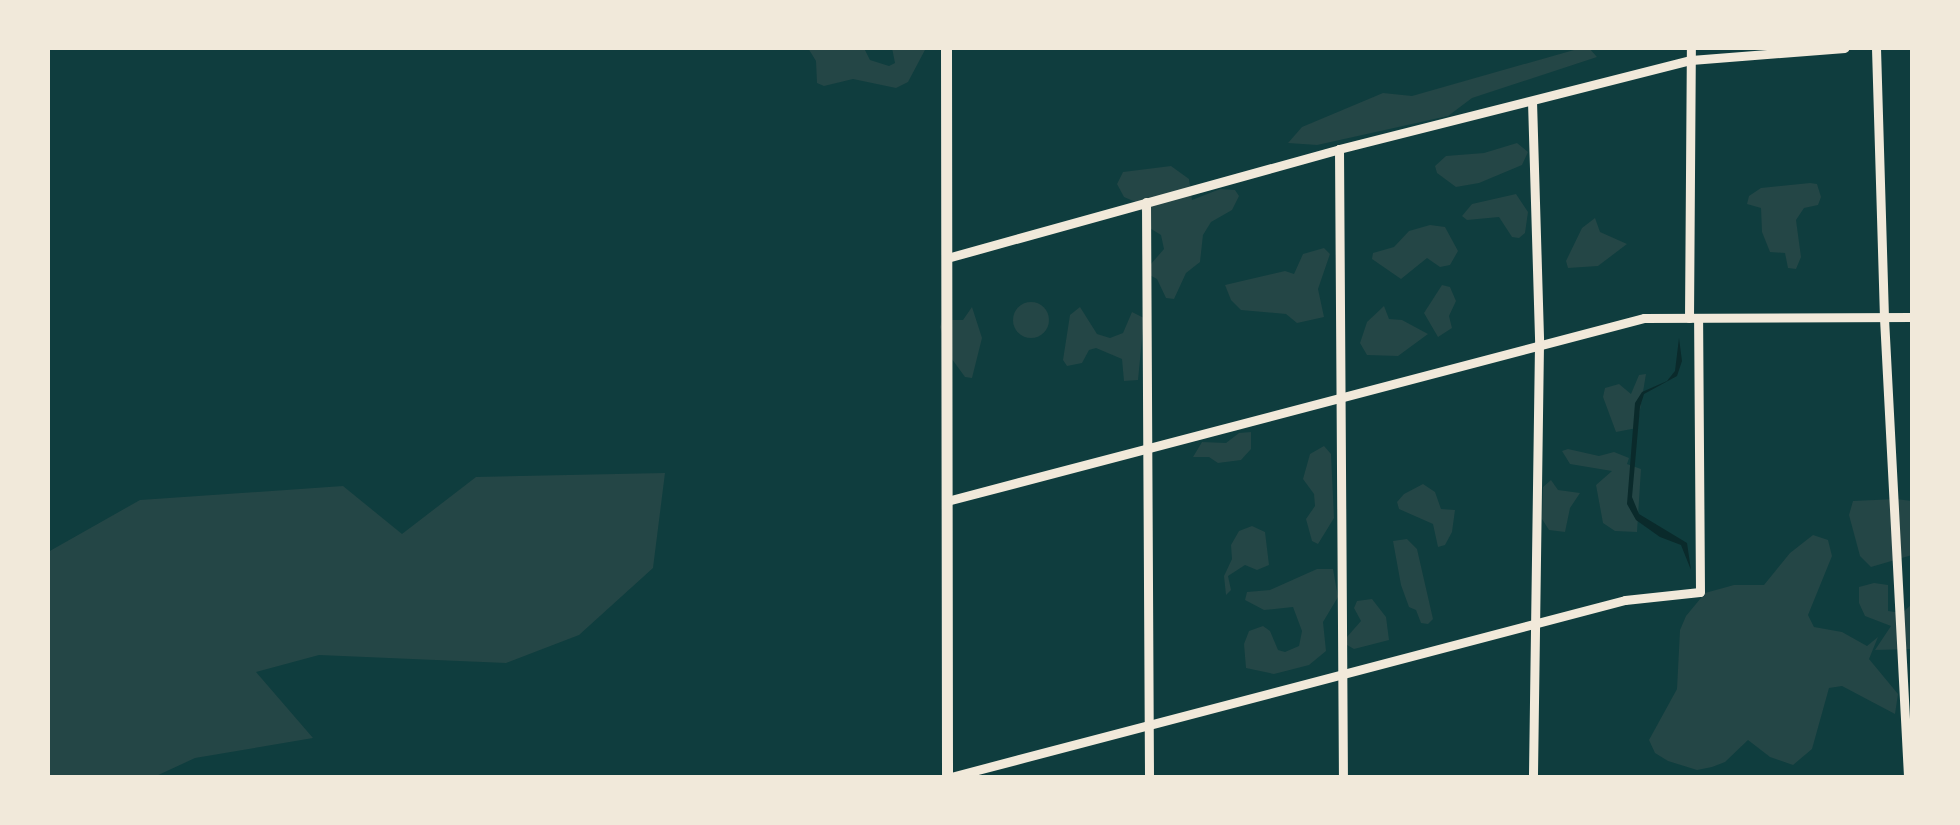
<!DOCTYPE html>
<html>
<head>
<meta charset="utf-8">
<style>
	body { margin:0 }
	#map { position:relative; width:1960px; height:825px; overflow:hidden; background:#0f3d3e; font-family:Rubik,sans-serif }
	div>[style] { position:absolute }
	.green>* { inset:0; background:#244646 }
	.round { border-radius:50% }
	.water>* { inset:0; background:#0a2a2b }
	.minor>* { height:9px; margin:-4.5px; padding:0 4.5px; transform-origin:4.5px; border-radius:4.5px; background:#f1e9da }
	.tertiary>* { height:11px; margin:-5.5px; padding:0 5.5px; transform-origin:5.5px; border-radius:5.5px; background:#f1e9da }
	span { translate:-50% -50%; white-space:nowrap; text-align:center; line-height:1.15; -webkit-text-stroke:8px #f1e9da; paint-order:stroke }
	.frame { position:absolute; inset:0; border:50px solid #f1e9da; pointer-events:none }
</style>
</head>
<body>
<div id="map">
	<div class="green">
		<div style="clip-path:polygon(864px 48px,870px 60px,889px 66px,895px 63px,892px 48px,926px 48px,908px 82px,896px 88px,853px 79px,824px 86px,817px 83px,816px 61px,808px 48px)"></div>
		<div style="clip-path:polygon(1581px 48px,1589px 48px,1597px 57px,1472px 98px,1448px 116px,1317px 145px,1288px 143px,1302px 127px,1383px 93px,1412px 96px)"></div>
		<div style="clip-path:polygon(1517px 143px,1528px 152px,1522px 165px,1479px 183px,1456px 187px,1437px 173px,1435px 166px,1446px 156px,1484px 153px)"></div>
		<div style="clip-path:polygon(1171px 166px,1189px 179px,1192px 200px,1220px 189px,1235px 190px,1239px 196px,1232px 210px,1211px 222px,1203px 235px,1200px 262px,1186px 273px,1174px 299px,1166px 298px,1157px 279px,1144px 272px,1164px 249px,1161px 235px,1148px 227px,1138px 203px,1124px 197px,1117px 184px,1123px 172px)"></div>
		<div style="clip-path:polygon(1810px 183px,1817px 184px,1821px 197px,1818px 205px,1804px 208px,1796px 220px,1801px 257px,1796px 269px,1788px 268px,1785px 253px,1770px 252px,1762px 232px,1761px 208px,1747px 204px,1749px 196px,1761px 188px)"></div>
		<div style="clip-path:polygon(1516px 194px,1528px 212px,1525px 233px,1519px 238px,1512px 237px,1499px 217px,1467px 220px,1462px 216px,1472px 204px)"></div>
		<div style="clip-path:polygon(1595px 218px,1600px 232px,1627px 244px,1598px 266px,1568px 268px,1566px 261px,1582px 228px)"></div>
		<div style="clip-path:polygon(1430px 225px,1445px 227px,1458px 251px,1450px 265px,1440px 267px,1427px 258px,1401px 279px,1372px 259px,1373px 253px,1394px 247px,1409px 231px)"></div>
		<div style="clip-path:polygon(1324px 248px,1330px 254px,1318px 289px,1324px 317px,1297px 323px,1286px 314px,1241px 310px,1231px 300px,1225px 285px,1285px 271px,1294px 274px,1303px 254px)"></div>
		<div style="clip-path:polygon(1442px 285px,1450px 287px,1456px 301px,1449px 316px,1452px 328px,1438px 337px,1424px 313px)"></div>
		<div class="round" style="left:1013px;top:302px;width:36px;height:36px"></div>
		<div style="clip-path:polygon(1384px 306px,1389px 319px,1402px 320px,1428px 334px,1398px 356px,1367px 355px,1360px 343px,1367px 322px)"></div>
		<div style="clip-path:polygon(972px 307px,982px 338px,972px 378px,965px 377px,949px 355px,940px 327px,942px 320px,963px 320px)"></div>
		<div style="clip-path:polygon(1080px 307px,1097px 334px,1110px 338px,1123px 333px,1132px 312px,1144px 318px,1138px 380px,1124px 381px,1122px 359px,1096px 348px,1089px 350px,1082px 363px,1067px 366px,1063px 360px,1070px 315px)"></div>
		<div style="clip-path:polygon(1646px 374px,1637px 428px,1616px 432px,1603px 397px,1605px 388px,1619px 384px,1631px 394px,1639px 375px)"></div>
		<div style="clip-path:polygon(1251px 432px,1251px 449px,1241px 460px,1218px 463px,1209px 457px,1193px 457px,1202px 442px,1226px 443px,1239px 433px)"></div>
		<div style="clip-path:polygon(1324px 446px,1331px 454px,1334px 518px,1318px 544px,1312px 541px,1306px 519px,1315px 506px,1314px 494px,1303px 479px,1310px 454px)"></div>
		<div style="clip-path:polygon(1568px 449px,1599px 456px,1614px 452px,1629px 458px,1627px 464px,1641px 469px,1637px 532px,1615px 531px,1603px 523px,1596px 485px,1612px 471px,1570px 464px,1562px 451px)"></div>
		<div style="clip-path:polygon(665px 473px,653px 568px,579px 635px,506px 663px,319px 655px,256px 672px,313px 738px,195px 758px,154px 777px,48px 777px,48px 552px,140px 500px,343px 486px,402px 534px,476px 477px)"></div>
		<div style="clip-path:polygon(1551px 480px,1558px 490px,1580px 493px,1570px 508px,1565px 532px,1549px 530px,1542px 519px,1543px 487px)"></div>
		<div style="clip-path:polygon(1423px 484px,1435px 492px,1441px 509px,1455px 510px,1452px 532px,1445px 545px,1438px 547px,1433px 524px,1399px 509px,1397px 502px,1404px 494px)"></div>
		<div style="clip-path:polygon(1896px 499px,1912px 501px,1912px 555px,1871px 567px,1860px 556px,1849px 515px,1853px 501px)"></div>
		<div style="clip-path:polygon(1252px 526px,1265px 532px,1269px 565px,1257px 570px,1245px 565px,1228px 576px,1231px 590px,1226px 595px,1224px 576px,1232px 559px,1231px 545px,1239px 531px)"></div>
		<div style="clip-path:polygon(1813px 535px,1828px 540px,1832px 556px,1808px 615px,1814px 627px,1842px 632px,1867px 646px,1878px 637px,1869px 659px,1898px 694px,1895px 714px,1842px 686px,1829px 688px,1812px 749px,1793px 765px,1770px 757px,1748px 740px,1725px 762px,1712px 767px,1697px 770px,1668px 761px,1655px 753px,1649px 740px,1677px 689px,1680px 630px,1686px 616px,1705px 593px,1734px 585px,1764px 585px,1790px 553px)"></div>
		<div style="clip-path:polygon(1407px 539px,1417px 549px,1433px 619px,1428px 624px,1421px 623px,1416px 610px,1409px 607px,1401px 585px,1393px 541px)"></div>
		<div style="clip-path:polygon(1317px 569px,1333px 569px,1338px 597px,1323px 622px,1326px 651px,1309px 665px,1274px 674px,1246px 668px,1244px 644px,1249px 631px,1263px 626px,1270px 631px,1278px 650px,1285px 652px,1299px 646px,1302px 631px,1293px 607px,1264px 610px,1245px 600px,1247px 592px,1270px 590px)"></div>
		<div style="clip-path:polygon(1874px 583px,1888px 585px,1888px 611px,1902px 613px,1912px 604px,1912px 649px,1875px 650px,1891px 626px,1865px 616px,1859px 603px,1859px 587px)"></div>
		<div style="clip-path:polygon(1372px 599px,1386px 617px,1389px 640px,1354px 649px,1347px 645px,1346px 638px,1361px 621px,1354px 608px,1357px 601px)"></div>
	</div>
	<div class="water">
		<div style="clip-path:polygon(1679px 338px,1682px 361px,1677px 376px,1644px 394px,1640px 407px,1632px 497px,1639px 514px,1687px 543px,1691px 570px,1681px 545px,1660px 537px,1636px 520px,1627px 504px,1635px 403px,1642px 392px,1667px 381px,1675px 371px)"></div>
	</div>
	<div class="minor">
		<div style="left:1876px;top:48px;width:270px;rotate:88.3deg"></div>
		<div style="left:1884px;top:318px;width:461px;rotate:87deg"></div>
		<div style="left:1532px;top:101px;width:243px;rotate:88.3deg"></div>
		<div style="left:1539px;top:344px;width:434px;rotate:90.8deg"></div>
		<div style="left:1339px;top:149px;width:629px;rotate:89.64deg"></div>
		<div style="left:1146px;top:202px;width:576px;rotate:89.7deg"></div>
		<div style="left:947px;top:258px;width:407px;rotate:-15.5deg"></div>
		<div style="left:1339px;top:149px;width:363px;rotate:-14.2deg"></div>
		<div style="left:1691px;top:60px;width:154px;rotate:-4.5deg"></div>
		<div style="left:1689px;top:318px;width:270px;rotate:-89.6deg"></div>
		<div style="left:947px;top:501px;width:721px;rotate:-14.71deg"></div>
		<div style="left:1644px;top:318px;width:268px;rotate:-0.2deg"></div>
		<div style="left:947px;top:778px;width:701px;rotate:-14.71deg"></div>
		<div style="left:1625px;top:600px;width:75px;rotate:-6.1deg"></div>
		<div style="left:1700px;top:592px;width:274px;rotate:-90.4deg"></div>
	</div>
	<div class="tertiary">
		<div style="left:946px;top:48px;width:730px;rotate:89.92deg"></div>
	</div>
	<div class="frame"></div>
</div>
</body>
</html>
